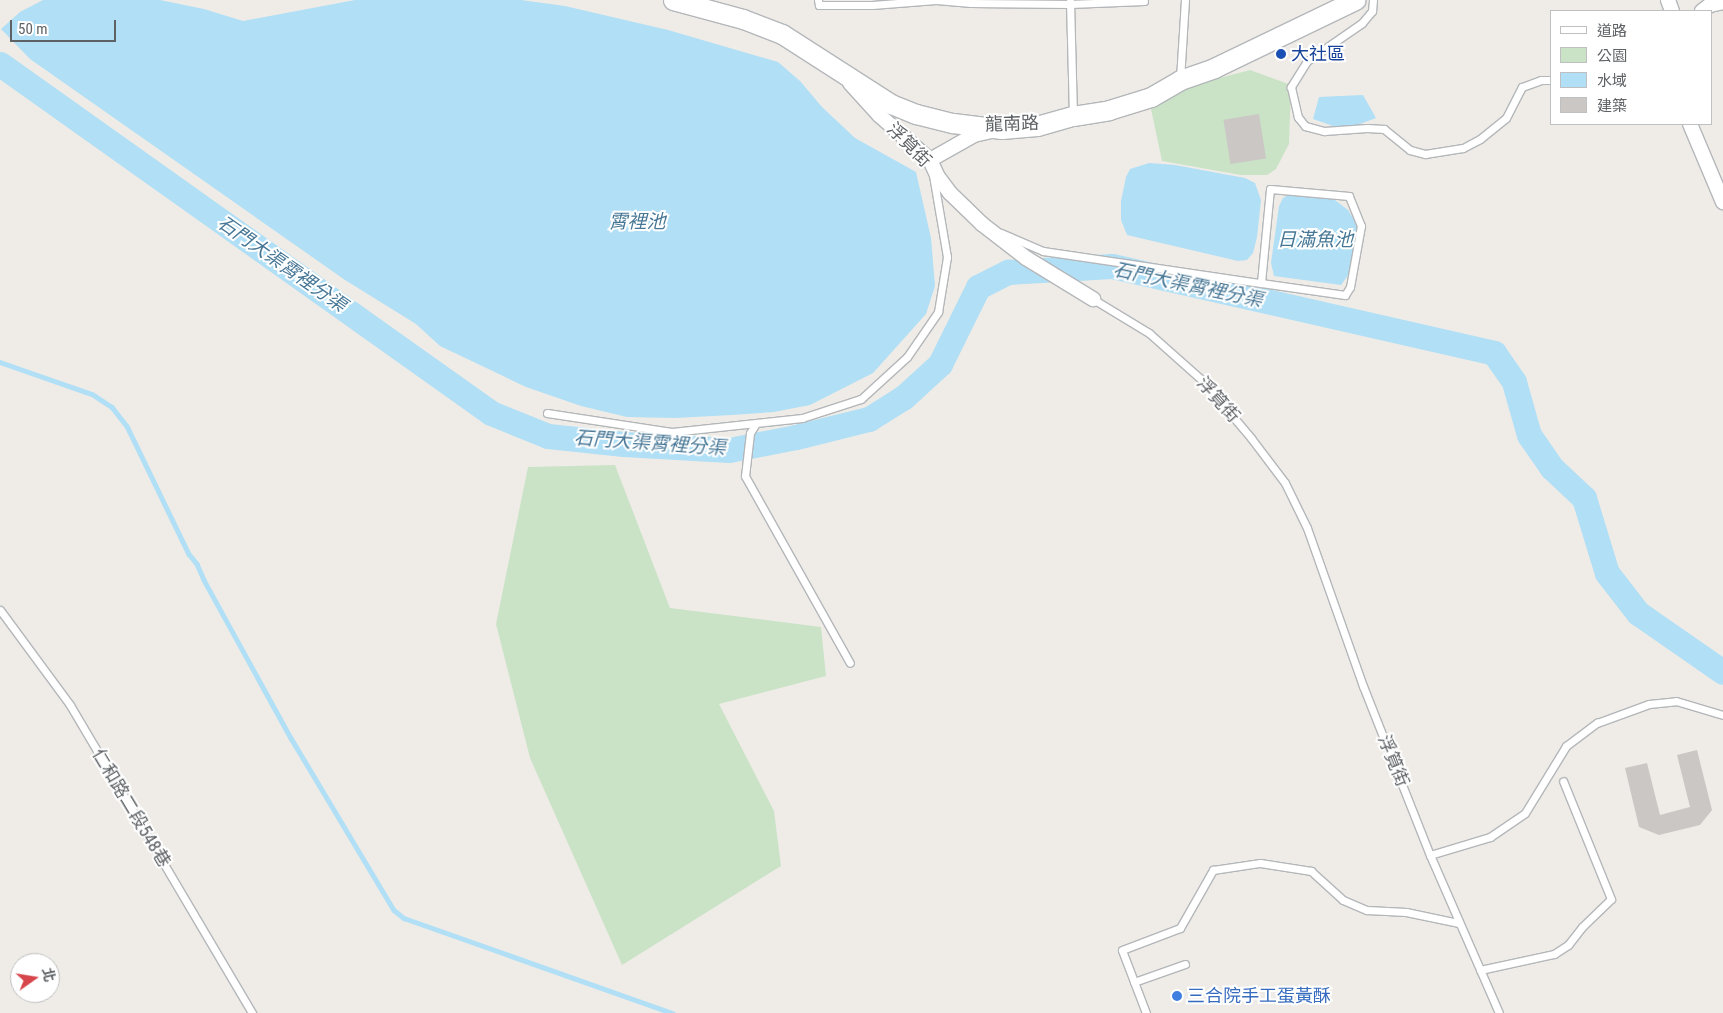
<!DOCTYPE html>
<html>
<head>
<meta charset="utf-8">
<style>
	body { margin:0 }
	#map { position:relative; width:1723px; height:1013px; overflow:hidden; background:#efece7; font-family:"Roboto Condensed","Noto Sans TC",sans-serif }
	div>[style] { position:absolute }
	.green>* { inset:0; background:#cae3c7 }
	.water>* { inset:0; background:#b0dff6 }
	.stream>* { height:4.5px; margin:-2.25px; padding:0 2.25px; transform-origin:2.25px; border-radius:2.25px; background:#b0dff6 }
	.river>* { height:25px; margin:-12.5px; padding:0 12.5px; transform-origin:12.5px; border-radius:12.5px; background:#b0dff6 }
	.building>* { inset:0; background:#cac7c4; transform-origin:0 0 }
	.roads { filter:drop-shadow(1px 0 #b4b7ba) drop-shadow(-1px 0 #b4b7ba) drop-shadow(0 1px #b4b7ba) drop-shadow(0 -1px #b4b7ba) }
	.service>* { height:7px; margin:-3.5px; padding:0 3.5px; transform-origin:3.5px; border-radius:3.5px; background:#fff }
	.minor>* { height:14px; margin:-7px; padding:0 7px; transform-origin:7px; border-radius:7px; background:#fff }
	.secondary>* { height:19px; margin:-9.5px; padding:0 9.5px; transform-origin:9.5px; border-radius:9.5px; background:#fff }
	.dots>* { width:14px; height:14px; translate:-50% -50%; box-sizing:border-box; border:2px solid #fff; border-radius:50% }
	span { translate:-50% -50%; white-space:nowrap; text-align:center; line-height:1.15; -webkit-text-stroke:4px #fff; paint-order:stroke }
	.transit-label { font-size:18px; color:#164399 }
	.left { translate:0 -50%; text-align:left }
	.street-label { font-size:18px; color:#5e6265 }
	.shop-label { font-size:18px; color:#366cbe }
	.water-label { font-size:19px; color:#477796; font-style:italic }
	.legend { position:absolute; left:1550px; top:10px; width:162px; height:115px; box-sizing:border-box; background:#fff; border:1px solid #bfc0c1; margin:0; padding:6px 9px; list-style:none; font-size:15px; color:#5e6265 }
	.legend li { display:flex; align-items:center; gap:10px; height:25px }
	.legend b { width:25px; border:1px solid #bfc0c1 }
	.north { position:absolute; left:10px; top:953px; width:50px; height:50px; box-sizing:border-box; background:#fff; border:1px solid #bfc0c1; border-radius:50%; rotate:77deg; font-size:14px; font-weight:700; line-height:20px; text-align:center; color:#5e6265 }
	.north::after { content:''; display:block; margin:auto; width:18px; height:22px; background:#d6464b; clip-path:polygon(50% 0,100% 100%,50% 72%,0 100%) }
	.scale { position:absolute; left:10px; top:20px; width:106px; height:22px; box-sizing:border-box; border:2px solid #5e6265; border-top:0; padding-left:6px; font-size:15px; line-height:18px; white-space:nowrap; color:#5e6265; -webkit-text-stroke:4px #fff; paint-order:stroke }
</style>
</head>
<body>
<div id="map">
	<div class="green">
		<div style="clip-path:polygon(1250px 70px,1291px 85px,1289px 144px,1276px 169px,1267px 175px,1241px 175px,1162px 161px,1151px 109px,1185px 87px)"></div>
		<div style="clip-path:polygon(615px 465px,670px 608px,821px 627px,826px 676px,719px 704px,774px 811px,781px 866px,622px 965px,530px 758px,496px 624px,528px 467px)"></div>
	</div>
	<div class="water">
		<div style="clip-path:polygon(43px 0,160px 0,204px 9px,243px 21px,355px 0,521px 0,565px 6px,668px 30px,778px 62px,800px 81px,822px 107px,855px 138px,916px 172px,931px 238px,935px 286px,926px 314px,873px 373px,810px 405px,774px 412px,732px 415px,675px 418px,627px 417px,581px 406px,526px 387px,440px 346px,416px 324px,345px 280px,30px 59px,1px 29px,20px 12px)"></div>
		<div style="clip-path:polygon(1363px 95px,1376px 118px,1349px 128px,1336px 127px,1313px 119px,1319px 97px)"></div>
		<div style="clip-path:polygon(1149px 163px,1175px 165px,1245px 178px,1255px 183px,1261px 200px,1257px 237px,1253px 253px,1247px 260px,1238px 261px,1127px 235px,1121px 220px,1121px 201px,1126px 177px,1130px 169px)"></div>
		<div style="clip-path:polygon(1292px 193px,1331px 197px,1348px 210px,1356px 223px,1357px 234px,1349px 274px,1341px 285px,1274px 276px,1271px 263px,1279px 206px,1283px 198px)"></div>
	</div>
	<div class="stream">
		<div style="left:0;top:362px;width:97px;rotate:19.2deg"></div>
		<div style="left:92px;top:394px;width:24px;rotate:33deg"></div>
		<div style="left:112px;top:407px;width:24px;rotate:52deg"></div>
		<div style="left:127px;top:426px;width:142px;rotate:64.2deg"></div>
		<div style="left:189px;top:554px;width:13px;rotate:51deg"></div>
		<div style="left:197px;top:564px;width:17px;rotate:66deg"></div>
		<div style="left:204px;top:580px;width:180px;rotate:61.2deg"></div>
		<div style="left:291px;top:738px;width:200px;rotate:59.1deg"></div>
		<div style="left:394px;top:910px;width:13px;rotate:39deg"></div>
		<div style="left:404px;top:918px;width:285px;rotate:19.5deg"></div>
	</div>
	<div class="river">
		<div style="left:0;top:64px;width:602px;rotate:35.4deg"></div>
		<div style="left:491px;top:413px;width:61px;rotate:22deg"></div>
		<div style="left:548px;top:436px;width:76px;rotate:6deg"></div>
		<div style="left:624px;top:444px;width:105px;rotate:3.3deg"></div>
		<div style="left:729px;top:450px;width:68px;rotate:-11deg"></div>
		<div style="left:796px;top:437px;width:75px;rotate:-13.9deg"></div>
		<div style="left:869px;top:419px;width:41px;rotate:-32.2deg"></div>
		<div style="left:904px;top:397px;width:49px;rotate:-42.5deg"></div>
		<div style="left:940px;top:364px;width:86px;rotate:-63.7deg"></div>
		<div style="left:978px;top:287px;width:34px;rotate:-27deg"></div>
		<div style="left:1008px;top:272px;width:104px;rotate:-3.3deg"></div>
		<div style="left:1112px;top:266px;width:392px;rotate:12.8deg"></div>
		<div style="left:1494px;top:353px;width:35px;rotate:55deg"></div>
		<div style="left:1514px;top:382px;width:55px;rotate:74.2deg"></div>
		<div style="left:1529px;top:435px;width:40px;rotate:55.1deg"></div>
		<div style="left:1552px;top:468px;width:44px;rotate:43.2deg"></div>
		<div style="left:1584px;top:498px;width:78px;rotate:73deg"></div>
		<div style="left:1607px;top:573px;width:51px;rotate:52.2deg"></div>
		<div style="left:1638px;top:613px;width:103px;rotate:34.8deg"></div>
	</div>
	<div class="building">
		<div style="left:1259px;top:114px;width:45px;height:36px;rotate:81deg"></div>
		<div style="clip-path:polygon(1697px 750px,1712px 810px,1700px 825px,1659px 835px,1639px 827px,1625px 768px,1647px 763px,1660px 815px,1690px 807px,1677px 755px)"></div>
	</div>
	<div class="roads">
		<div class="service">
			<div style="left:818px;top:0;width:5px;rotate:79deg"></div>
			<div style="left:819px;top:5px;width:53px"></div>
			<div style="left:872px;top:5px;width:64px;rotate:-4.5deg"></div>
			<div style="left:936px;top:0;width:35px;rotate:5deg"></div>
			<div style="left:971px;top:3px;width:99px;rotate:0.6deg"></div>
			<div style="left:1070px;top:4px;width:74px;rotate:-2.3deg"></div>
			<div style="left:1373px;top:0;width:11px;rotate:95deg"></div>
			<div style="left:1372px;top:11px;width:16px;rotate:130deg"></div>
			<div style="left:1362px;top:23px;width:67px;rotate:145.4deg"></div>
			<div style="left:1307px;top:61px;width:31px;rotate:122deg"></div>
			<div style="left:1291px;top:87px;width:31px;rotate:77deg"></div>
			<div style="left:1298px;top:117px;width:11px;rotate:52deg"></div>
			<div style="left:1305px;top:126px;width:20px;rotate:15deg"></div>
			<div style="left:1324px;top:131px;width:43px;rotate:-4deg"></div>
			<div style="left:1367px;top:128px;width:17px;rotate:3deg"></div>
			<div style="left:1384px;top:129px;width:33px;rotate:39deg"></div>
			<div style="left:1410px;top:150px;width:16px;rotate:15deg"></div>
			<div style="left:1425px;top:154px;width:38px;rotate:-9deg"></div>
			<div style="left:1463px;top:148px;width:19px;rotate:-28deg"></div>
			<div style="left:1480px;top:139px;width:33px;rotate:-39deg"></div>
			<div style="left:1506px;top:118px;width:35px;rotate:-63deg"></div>
			<div style="left:1522px;top:87px;width:20px;rotate:-20deg"></div>
			<div style="left:1541px;top:80px;width:11px"></div>
			<div style="left:1070px;top:1px;width:114px;rotate:88.5deg"></div>
			<div style="left:1180px;top:79px;width:79px;rotate:-86.4deg"></div>
			<div style="left:1001px;top:233px;width:46px;rotate:23.2deg"></div>
			<div style="left:1043px;top:251px;width:220px;rotate:8.4deg"></div>
			<div style="left:1261px;top:283px;width:85px;rotate:8.1deg"></div>
			<div style="left:1345px;top:295px;width:9px;rotate:-58deg"></div>
			<div style="left:1350px;top:287px;width:62px;rotate:-79.8deg"></div>
			<div style="left:1361px;top:226px;width:32px;rotate:-112deg"></div>
			<div style="left:1349px;top:196px;width:79px;rotate:-174.9deg"></div>
			<div style="left:1270px;top:189px;width:94px;rotate:95.5deg"></div>
			<div style="left:1093px;top:299px;width:66px;rotate:31.3deg"></div>
			<div style="left:1149px;top:333px;width:72px;rotate:41.6deg"></div>
			<div style="left:1203px;top:381px;width:75px;rotate:49.9deg"></div>
			<div style="left:1251px;top:438px;width:56px;rotate:52.9deg"></div>
			<div style="left:1285px;top:483px;width:50px;rotate:63.9deg"></div>
			<div style="left:1307px;top:528px;width:168px;rotate:70.5deg"></div>
			<div style="left:1363px;top:686px;width:182px;rotate:68.4deg"></div>
			<div style="left:1430px;top:855px;width:172px;rotate:66.4deg"></div>
			<div style="left:547px;top:413px;width:126px;rotate:8.6deg"></div>
			<div style="left:672px;top:432px;width:131px;rotate:-6.1deg"></div>
			<div style="left:802px;top:418px;width:62px;rotate:-17.9deg"></div>
			<div style="left:861px;top:399px;width:62px;rotate:-42.4deg"></div>
			<div style="left:907px;top:357px;width:55px;rotate:-55.4deg"></div>
			<div style="left:938px;top:312px;width:56px;rotate:-80.7deg"></div>
			<div style="left:947px;top:257px;width:83px;rotate:-99.7deg"></div>
			<div style="left:755px;top:425px;width:9px;rotate:122deg"></div>
			<div style="left:750px;top:433px;width:43px;rotate:96.6deg"></div>
			<div style="left:745px;top:476px;width:214px;rotate:60.7deg"></div>
			<div style="left:0;top:610px;width:118px;rotate:53.6deg"></div>
			<div style="left:70px;top:705px;width:358px;rotate:59.4deg"></div>
			<div style="left:1430px;top:855px;width:63px;rotate:-16.7deg"></div>
			<div style="left:1490px;top:837px;width:42px;rotate:-34.4deg"></div>
			<div style="left:1525px;top:813px;width:79px;rotate:-58.5deg"></div>
			<div style="left:1566px;top:746px;width:39px;rotate:-37deg"></div>
			<div style="left:1597px;top:723px;width:55px;rotate:-20.1deg"></div>
			<div style="left:1649px;top:704px;width:27px;rotate:-6deg"></div>
			<div style="left:1676px;top:701px;width:49px;rotate:16.6deg"></div>
			<div style="left:1480px;top:970px;width:76px;rotate:-12.2deg"></div>
			<div style="left:1554px;top:954px;width:17px;rotate:-33deg"></div>
			<div style="left:1568px;top:945px;width:23px;rotate:-52deg"></div>
			<div style="left:1582px;top:927px;width:40px;rotate:-44deg"></div>
			<div style="left:1611px;top:899px;width:127px;rotate:-112.1deg"></div>
			<div style="left:1134px;top:982px;width:54px;rotate:-19.4deg"></div>
			<div style="left:1146px;top:1013px;width:67px;rotate:-110.9deg"></div>
			<div style="left:1122px;top:950px;width:62px;rotate:-20.8deg"></div>
			<div style="left:1180px;top:928px;width:67px;rotate:-60.4deg"></div>
			<div style="left:1213px;top:870px;width:48px;rotate:-8.5deg"></div>
			<div style="left:1260px;top:863px;width:52px;rotate:8.9deg"></div>
			<div style="left:1311px;top:871px;width:43px;rotate:42.2deg"></div>
			<div style="left:1343px;top:900px;width:26px;rotate:23deg"></div>
			<div style="left:1367px;top:910px;width:39px;rotate:3deg"></div>
			<div style="left:1406px;top:912px;width:53px;rotate:11.9deg"></div>
		</div>
		<div class="minor">
			<div style="left:1668px;top:0;width:12px;rotate:70deg"></div>
			<div style="left:1702px;top:11px;width:10px;rotate:-37deg"></div>
			<div style="left:1710px;top:5px;width:13px;rotate:-13deg"></div>
			<div style="left:850px;top:83px;width:43px;rotate:47.8deg"></div>
			<div style="left:879px;top:115px;width:68px;rotate:41.4deg"></div>
			<div style="left:930px;top:160px;width:19px;rotate:65deg"></div>
			<div style="left:938px;top:177px;width:20px;rotate:53deg"></div>
			<div style="left:950px;top:193px;width:45px;rotate:44.1deg"></div>
			<div style="left:982px;top:224px;width:56px;rotate:37.7deg"></div>
			<div style="left:1026px;top:258px;width:79px;rotate:31.5deg"></div>
			<div style="left:1690px;top:124px;width:85px;rotate:67.1deg"></div>
			<div style="left:930px;top:160px;width:51px;rotate:-29.6deg"></div>
			<div style="left:974px;top:135px;width:18px;rotate:-13deg"></div>
		</div>
		<div class="secondary">
			<div style="left:673px;top:0;width:73px;rotate:15.2deg"></div>
			<div style="left:743px;top:19px;width:42px;rotate:21deg"></div>
			<div style="left:782px;top:34px;width:130px;rotate:32.7deg"></div>
			<div style="left:891px;top:104px;width:27px;rotate:22deg"></div>
			<div style="left:916px;top:114px;width:38px;rotate:14deg"></div>
			<div style="left:953px;top:123px;width:49px;rotate:7deg"></div>
			<div style="left:1002px;top:129px;width:35px;rotate:-5deg"></div>
			<div style="left:1037px;top:126px;width:37px;rotate:-16deg"></div>
			<div style="left:1073px;top:116px;width:36px;rotate:-9deg"></div>
			<div style="left:1109px;top:110px;width:44px;rotate:-17.2deg"></div>
			<div style="left:1151px;top:97px;width:34px;rotate:-30deg"></div>
			<div style="left:1180px;top:80px;width:36px;rotate:-19deg"></div>
			<div style="left:1214px;top:68px;width:157px;rotate:-25.7deg"></div>
		</div>
	</div>
	<div class="dots">
		<div style="left:1281px;top:54px;background:#1a4fb4"></div>
		<div style="left:1177px;top:996px;background:#3f7fe0"></div>
	</div>
	<div class="transit-label">
		<span class="left" style="left:1291px;top:54px">大社區</span>
	</div>
	<div class="street-label">
		<span style="left:1012px;top:124px;rotate:-2deg">龍南路</span>
		<span style="left:909px;top:145px;rotate:45deg">浮筧街</span>
		<span style="left:1218px;top:400px;rotate:48deg">浮筧街</span>
		<span style="left:1393px;top:761px;rotate:68deg">浮筧街</span>
		<span style="left:131px;top:808px;rotate:59deg">仁和路二段548巷</span>
	</div>
	<div class="shop-label">
		<span class="left" style="left:1187px;top:996px">三合院手工蛋黃酥</span>
	</div>
	<div class="water-label">
		<span style="left:637px;top:222px">霄裡池</span>
		<span style="left:1315px;top:240px">日滿魚池</span>
		<span style="left:282px;top:264px;rotate:35deg">石門大渠霄裡分渠</span>
		<span style="left:1188px;top:285px;rotate:12deg">石門大渠霄裡分渠</span>
		<span style="left:650px;top:443px;rotate:4deg">石門大渠霄裡分渠</span>
	</div>
	<ul class="legend">
	<li><b style="height:6px;background:#fff"></b>道路</li>
	<li><b style="height:14px;background:#cae3c7"></b>公園</li>
	<li><b style="height:14px;background:#b0dff6"></b>水域</li>
	<li><b style="height:14px;background:#cac7c4"></b>建築</li>
	</ul>
	<div class="north">北</div>
	<div class="scale">50 m</div>
</div>
</body>
</html>
